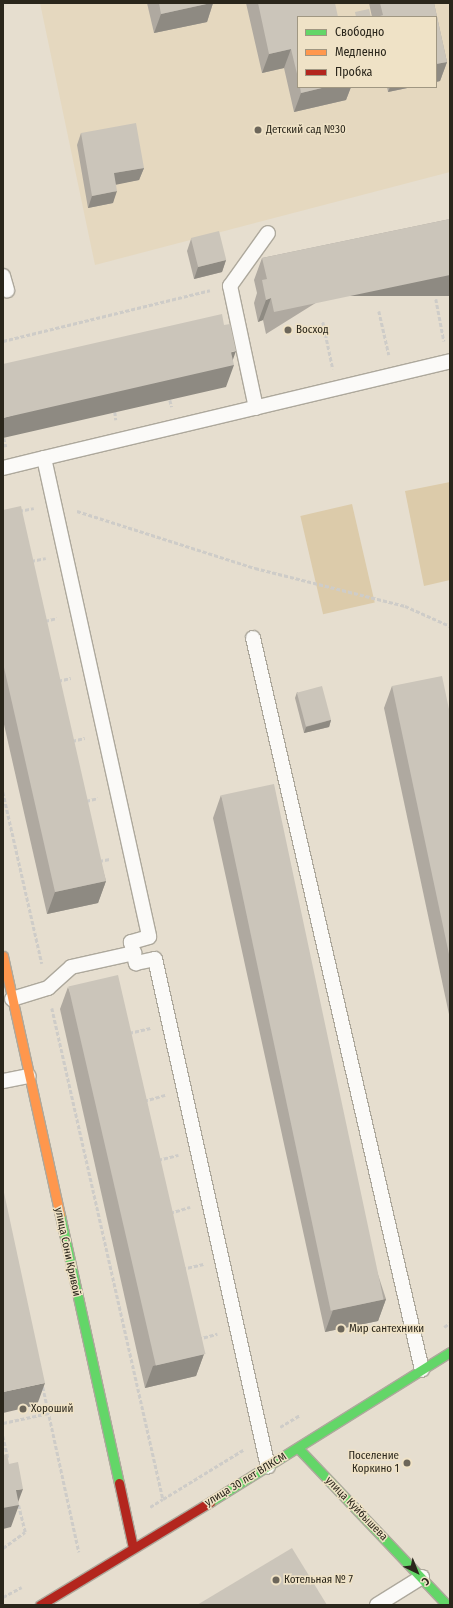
<!DOCTYPE html>
<html>
<head>
<meta charset="utf-8">
<style>
	body { margin:0 }
	#map { position:relative; width:453px; height:1608px; overflow:hidden; background:#e6decf; font-family:"Fira Sans Condensed",sans-serif }
	div>[style] { position:absolute }
	.built>* { inset:0; background:#e5d8bf }
	.green>* { inset:0; background:#dccbaa; transform-origin:0 0 }
	.path>* { height:2.5px; margin-top:-1.25px; transform-origin:0; background:repeating-linear-gradient(90deg,#ceccc8 0 4px,transparent 0 6px) }
	.roads { filter:drop-shadow(1px 0 #ada89c) drop-shadow(-1px 0 #ada89c) drop-shadow(0 1px #ada89c) drop-shadow(0 -1px #ada89c) }
	.lane>* { height:14px; margin:-7px; padding:0 7px; transform-origin:7px; border-radius:7px; background:#fbfaf8 }
	.fast>* { height:9px; margin:-4.5px; padding:0 4.5px; transform-origin:4.5px; border-radius:4.5px; background:#63d668 }
	.slow>* { height:9px; margin:-4.5px; padding:0 4.5px; transform-origin:4.5px; border-radius:4.5px; background:#ff974d }
	.jam>* { height:9px; margin:-4.5px; padding:0 4.5px; transform-origin:4.5px; border-radius:4.5px; background:#b3261e }
	.wall>* { inset:0; background:#afa9a0 }
	.shaded-wall>* { inset:0; background:#8e8a82; transform-origin:0 0 }
	.building>* { inset:0; background:#cbc5ba; transform-origin:0 0 }
	.dots>* { width:11px; height:11px; translate:-50% -50%; box-sizing:border-box; border:2px solid #efe2c6; border-radius:50% }
	span { translate:-50% -50%; white-space:nowrap; text-align:center; line-height:1.15; -webkit-text-stroke:3px #efe2c6; paint-order:stroke }
	.poi-label { font-size:11px; color:#2a261b }
	.left { translate:0 -50%; text-align:left }
	.right { translate:-100% -50%; text-align:right }
	.street-label { font-size:11px; color:#2a261b }
	.frame { position:absolute; inset:0; border:4px solid #2a261b; pointer-events:none }
	.legend { position:absolute; left:297px; top:16px; width:140px; height:72px; box-sizing:border-box; background:#efe2c6; border:1px solid #a09782; margin:0; padding:5px 7px; list-style:none; font-size:12px; color:#2a261b }
	.legend li { display:flex; align-items:center; gap:8px; height:20px }
	.legend b { width:20px; border:1px solid #a09782 }
	.north { position:absolute; left:397px; top:1552px; width:40px; height:40px; -webkit-text-stroke:3px #efe2c6; paint-order:stroke; rotate:137deg; font-size:11px; font-weight:700; line-height:16px; text-align:center; color:#2a261b }
	.north::after { content:''; display:block; margin:auto; width:14px; height:18px; background:#2a261b; clip-path:polygon(50% 0,100% 100%,50% 72%,0 100%) }
</style>
</head>
<body>
<div id="map">
	<div class="built">
		<div style="clip-path:polygon(evenodd,40px 3px,450px 3px,450px 172px,95px 265px,40px 3px,298px 17px,436px 17px,436px 87px,298px 87px,298px 17px)"></div>
	</div>
	<div class="green">
		<div style="clip-path:polygon(450px 482px,450px 580px,424px 586px,405px 491px)"></div>
		<div style="left:352px;top:504px;width:101px;height:53px;rotate:77deg"></div>
	</div>
	<div class="path">
		<div style="left:436px;top:299px;width:43px;rotate:79.2deg"></div>
		<div style="left:379px;top:311px;width:45px;rotate:77.2deg"></div>
		<div style="left:323px;top:322px;width:48px;rotate:78deg"></div>
		<div style="left:3px;top:341px;width:213px;rotate:-13.8deg"></div>
		<div style="left:170px;top:400px;width:7px;rotate:74deg"></div>
		<div style="left:115px;top:412px;width:8px;rotate:83deg"></div>
		<div style="left:4px;top:438px;width:9px;rotate:77deg"></div>
		<div style="left:19px;top:511px;width:15px;rotate:-11deg"></div>
		<div style="left:77px;top:511px;width:187px;rotate:17.8deg"></div>
		<div style="left:255px;top:568px;width:155px;rotate:14.2deg"></div>
		<div style="left:405px;top:606px;width:49px;rotate:24deg"></div>
		<div style="left:31px;top:561px;width:15px;rotate:-11deg"></div>
		<div style="left:45px;top:621px;width:12px;rotate:-14deg"></div>
		<div style="left:58px;top:681px;width:13px;rotate:-13deg"></div>
		<div style="left:72px;top:741px;width:13px;rotate:-13deg"></div>
		<div style="left:3px;top:792px;width:176px;rotate:77.2deg"></div>
		<div style="left:86px;top:801px;width:12px;rotate:-14deg"></div>
		<div style="left:99px;top:861px;width:11px;rotate:-10deg"></div>
		<div style="left:52px;top:1008px;width:503px;rotate:77.26deg"></div>
		<div style="left:163px;top:1499px;width:94px;rotate:-31.5deg"></div>
		<div style="left:129px;top:1033px;width:22px;rotate:-13deg"></div>
		<div style="left:144px;top:1101px;width:22px;rotate:-16deg"></div>
		<div style="left:158px;top:1160px;width:21px;rotate:-14deg"></div>
		<div style="left:170px;top:1213px;width:21px;rotate:-17deg"></div>
		<div style="left:182px;top:1269px;width:22px;rotate:-13deg"></div>
		<div style="left:444px;top:1327px;width:7px;rotate:-34deg"></div>
		<div style="left:198px;top:1339px;width:20px;rotate:-15deg"></div>
		<div style="left:43px;top:1387px;width:169px;rotate:77.7deg"></div>
		<div style="left:3px;top:1423px;width:47px;rotate:-12.3deg"></div>
		<div style="left:280px;top:1427px;width:23px;rotate:-31deg"></div>
		<div style="left:3px;top:1436px;width:22px;rotate:77deg"></div>
		<div style="left:150px;top:1507px;width:15px;rotate:-32deg"></div>
		<div style="left:3px;top:1548px;width:27px;rotate:-36deg"></div>
		<div style="left:25px;top:1532px;width:30px;rotate:-104deg"></div>
		<div style="left:3px;top:1597px;width:21px;rotate:-28deg"></div>
	</div>
	<div class="roads">
		<div class="lane">
			<div style="left:3px;top:276px;width:15px;rotate:74deg"></div>
			<div style="left:256px;top:408px;width:125px;rotate:-102deg"></div>
			<div style="left:230px;top:286px;width:65px;rotate:-54.4deg"></div>
			<div style="left:44px;top:458px;width:417px;rotate:-13.4deg"></div>
			<div style="left:3px;top:468px;width:42px;rotate:-13.7deg"></div>
			<div style="left:44px;top:458px;width:490px;rotate:77.6deg"></div>
			<div style="left:149px;top:937px;width:19px;rotate:164deg"></div>
			<div style="left:131px;top:942px;width:22px;rotate:77deg"></div>
			<div style="left:136px;top:963px;width:19px;rotate:-12deg"></div>
			<div style="left:155px;top:959px;width:520px;rotate:77.46deg"></div>
			<div style="left:253px;top:638px;width:751px;rotate:77deg"></div>
			<div style="left:12px;top:999px;width:38px;rotate:-17deg"></div>
			<div style="left:48px;top:988px;width:31px;rotate:-42deg"></div>
			<div style="left:71px;top:967px;width:65px;rotate:-12.5deg"></div>
			<div style="left:3px;top:1081px;width:26px;rotate:-11deg"></div>
			<div style="left:377px;top:1605px;width:53px;rotate:-31.9deg"></div>
		</div>
		<div class="fast">
			<div style="left:60px;top:1215px;width:274px;rotate:77.6deg"></div>
			<div style="left:298px;top:1448px;width:216px;rotate:46.5deg"></div>
			<div style="left:210px;top:1502px;width:283px;rotate:-32deg"></div>
		</div>
		<div class="slow">
			<div style="left:3px;top:956px;width:265px;rotate:77.6deg"></div>
		</div>
		<div class="jam">
			<div style="left:119px;top:1483px;width:66px;rotate:77.8deg"></div>
			<div style="left:40px;top:1605px;width:199px;rotate:-31.2deg"></div>
		</div>
	</div>
	<div class="wall">
		<div style="clip-path:polygon(147px 3px,213px 3px,207px 22px,154px 33px)"></div>
		<div style="clip-path:polygon(246px 3px,335px 3px,298px 17px,298px 87px,351px 87px,346px 100px,294px 112px,284px 68px,262px 73px)"></div>
		<div style="clip-path:polygon(369px 3px,434px 3px,447px 62px,440px 81px,436px 82px,436px 17px,372px 17px)"></div>
		<div style="clip-path:polygon(387px 87px,412px 87px,388px 92px)"></div>
		<div style="clip-path:polygon(81px 133px,144px 168px,139px 180px,116px 184px,113px 203px,88px 208px,77px 145px)"></div>
		<div style="clip-path:polygon(450px 219px,266px 334px,263px 320px,258px 322px,254px 303px,257px 293px,254px 280px,262px 258px)"></div>
		<div style="clip-path:polygon(191px 239px,226px 260px,222px 272px,194px 279px,187px 251px)"></div>
		<div style="clip-path:polygon(3px 510px,106px 881px,98px 903px,47px 914px,3px 720px)"></div>
		<div style="clip-path:polygon(392px 686px,450px 714px,450px 1019px,384px 708px)"></div>
		<div style="clip-path:polygon(297px 692px,331px 720px,329px 727px,304px 733px,295px 698px)"></div>
		<div style="clip-path:polygon(221px 795px,386px 1299px,378px 1321px,325px 1332px,213px 818px)"></div>
		<div style="clip-path:polygon(68px 987px,204px 1354px,196px 1376px,145px 1388px,60px 1009px)"></div>
	</div>
	<div class="shaded-wall">
		<div style="clip-path:polygon(211px 3px,213px 3px,207px 22px,154px 33px,161px 14px)"></div>
		<div style="clip-path:polygon(291px 49px,284px 68px,262px 73px,269px 54px)"></div>
		<div style="clip-path:polygon(447px 62px,440px 81px,436px 82px,436px 64px)"></div>
		<div style="clip-path:polygon(326px 87px,351px 87px,346px 100px,294px 112px,301px 93px)"></div>
		<div style="clip-path:polygon(390px 87px,412px 87px,388px 92px)"></div>
		<div style="clip-path:polygon(144px 168px,139px 180px,110px 186px,114px 173px)"></div>
		<div style="clip-path:polygon(117px 191px,113px 203px,88px 208px,92px 196px)"></div>
		<div style="clip-path:polygon(226px 260px,222px 272px,194px 279px,198px 267px)"></div>
		<div style="left:450px;top:275px;width:21px;height:180px;rotate:90deg"></div>
		<div style="clip-path:polygon(271px 298px,263px 320px,258px 322px,266px 300px)"></div>
		<div style="clip-path:polygon(236px 351px,231px 365px,234px 365px,226px 387px,3px 438px,3px 418px)"></div>
		<div style="clip-path:polygon(331px 720px,329px 727px,304px 733px,306px 727px)"></div>
		<div style="clip-path:polygon(106px 881px,98px 903px,47px 914px,55px 892px)"></div>
		<div style="clip-path:polygon(386px 1299px,378px 1321px,325px 1332px,333px 1310px)"></div>
		<div style="clip-path:polygon(204px 1354px,196px 1376px,145px 1388px,153px 1366px)"></div>
		<div style="clip-path:polygon(45px 1383px,37px 1405px,3px 1413px,3px 1392px)"></div>
		<div style="clip-path:polygon(23px 1489px,17px 1505px,19px 1505px,11px 1527px,3px 1529px,3px 1508px,16px 1490px)"></div>
	</div>
	<div class="building">
		<div style="clip-path:polygon(159px 3px,211px 3px,161px 14px)"></div>
		<div style="clip-path:polygon(258px 3px,335px 3px,338px 17px,298px 17px,298px 78px,291px 49px,269px 54px)"></div>
		<div style="clip-path:polygon(380px 3px,434px 3px,447px 62px,436px 64px,436px 17px,377px 17px,383px 15px)"></div>
		<div style="clip-path:polygon(369px 9px,371px 17px,356px 17px,355px 12px)"></div>
		<div style="clip-path:polygon(300px 87px,326px 87px,301px 93px)"></div>
		<div style="clip-path:polygon(136px 123px,144px 168px,114px 173px,117px 191px,92px 196px,81px 133px)"></div>
		<div style="clip-path:polygon(450px 219px,450px 275px,274px 312px,271px 298px,266px 300px,262px 280px,267px 279px,262px 258px)"></div>
		<div style="left:219px;top:231px;width:30px;height:29px;rotate:76deg"></div>
		<div style="clip-path:polygon(222px 314px,224px 325px,230px 324px,236px 351px,231px 352px,234px 365px,3px 418px,3px 364px)"></div>
		<div style="clip-path:polygon(21px 506px,106px 881px,55px 892px,3px 663px,3px 510px)"></div>
		<div style="clip-path:polygon(442px 676px,450px 714px,450px 959px,392px 686px)"></div>
		<div style="left:322px;top:686px;width:35px;height:26px;rotate:75deg"></div>
		<div style="left:274px;top:784px;width:527px;height:54px;rotate:78deg"></div>
		<div style="left:118px;top:975px;width:389px;height:51px;rotate:77deg"></div>
		<div style="clip-path:polygon(3px 1188px,45px 1383px,3px 1392px)"></div>
		<div style="clip-path:polygon(7px 1454px,9px 1464px,18px 1462px,23px 1489px,16px 1490px,19px 1505px,3px 1508px,3px 1455px)"></div>
		<div style="clip-path:polygon(292px 1548px,327px 1605px,197px 1605px)"></div>
	</div>
	<div class="dots">
		<div style="left:258px;top:130px;background:#6c665a"></div>
		<div style="left:288px;top:330px;background:#6c665a"></div>
		<div style="left:341px;top:1329px;background:#6c665a"></div>
		<div style="left:23px;top:1409px;background:#6c665a"></div>
		<div style="left:407px;top:1463px;background:#6c665a"></div>
		<div style="left:276px;top:1580px;background:#6c665a"></div>
	</div>
	<div class="poi-label">
		<span class="left" style="left:266px;top:130px">Детский сад №30</span>
		<span class="left" style="left:296px;top:330px">Восход</span>
		<span class="left" style="left:349px;top:1329px">Мир сантехники</span>
		<span class="left" style="left:31px;top:1409px">Хороший</span>
		<span class="right" style="left:399px;top:1463px">Поселение<br>Коркино 1</span>
		<span class="left" style="left:284px;top:1580px">Котельная № 7</span>
	</div>
	<div class="street-label">
		<span style="left:67px;top:1252px;rotate:78deg">улица Сони Кривой</span>
		<span style="left:246px;top:1480px;rotate:-31deg">улица 30 лет ВЛКСМ</span>
		<span style="left:356px;top:1509px;rotate:46deg">улица Куйбышева</span>
	</div>
	<div class="frame"></div>
	<ul class="legend">
	<li><b style="height:5px;background:#63d668"></b>Свободно</li>
	<li><b style="height:5px;background:#ff974d"></b>Медленно</li>
	<li><b style="height:5px;background:#b3261e"></b>Пробка</li>
	</ul>
	<div class="north">С</div>
</div>
</body>
</html>
